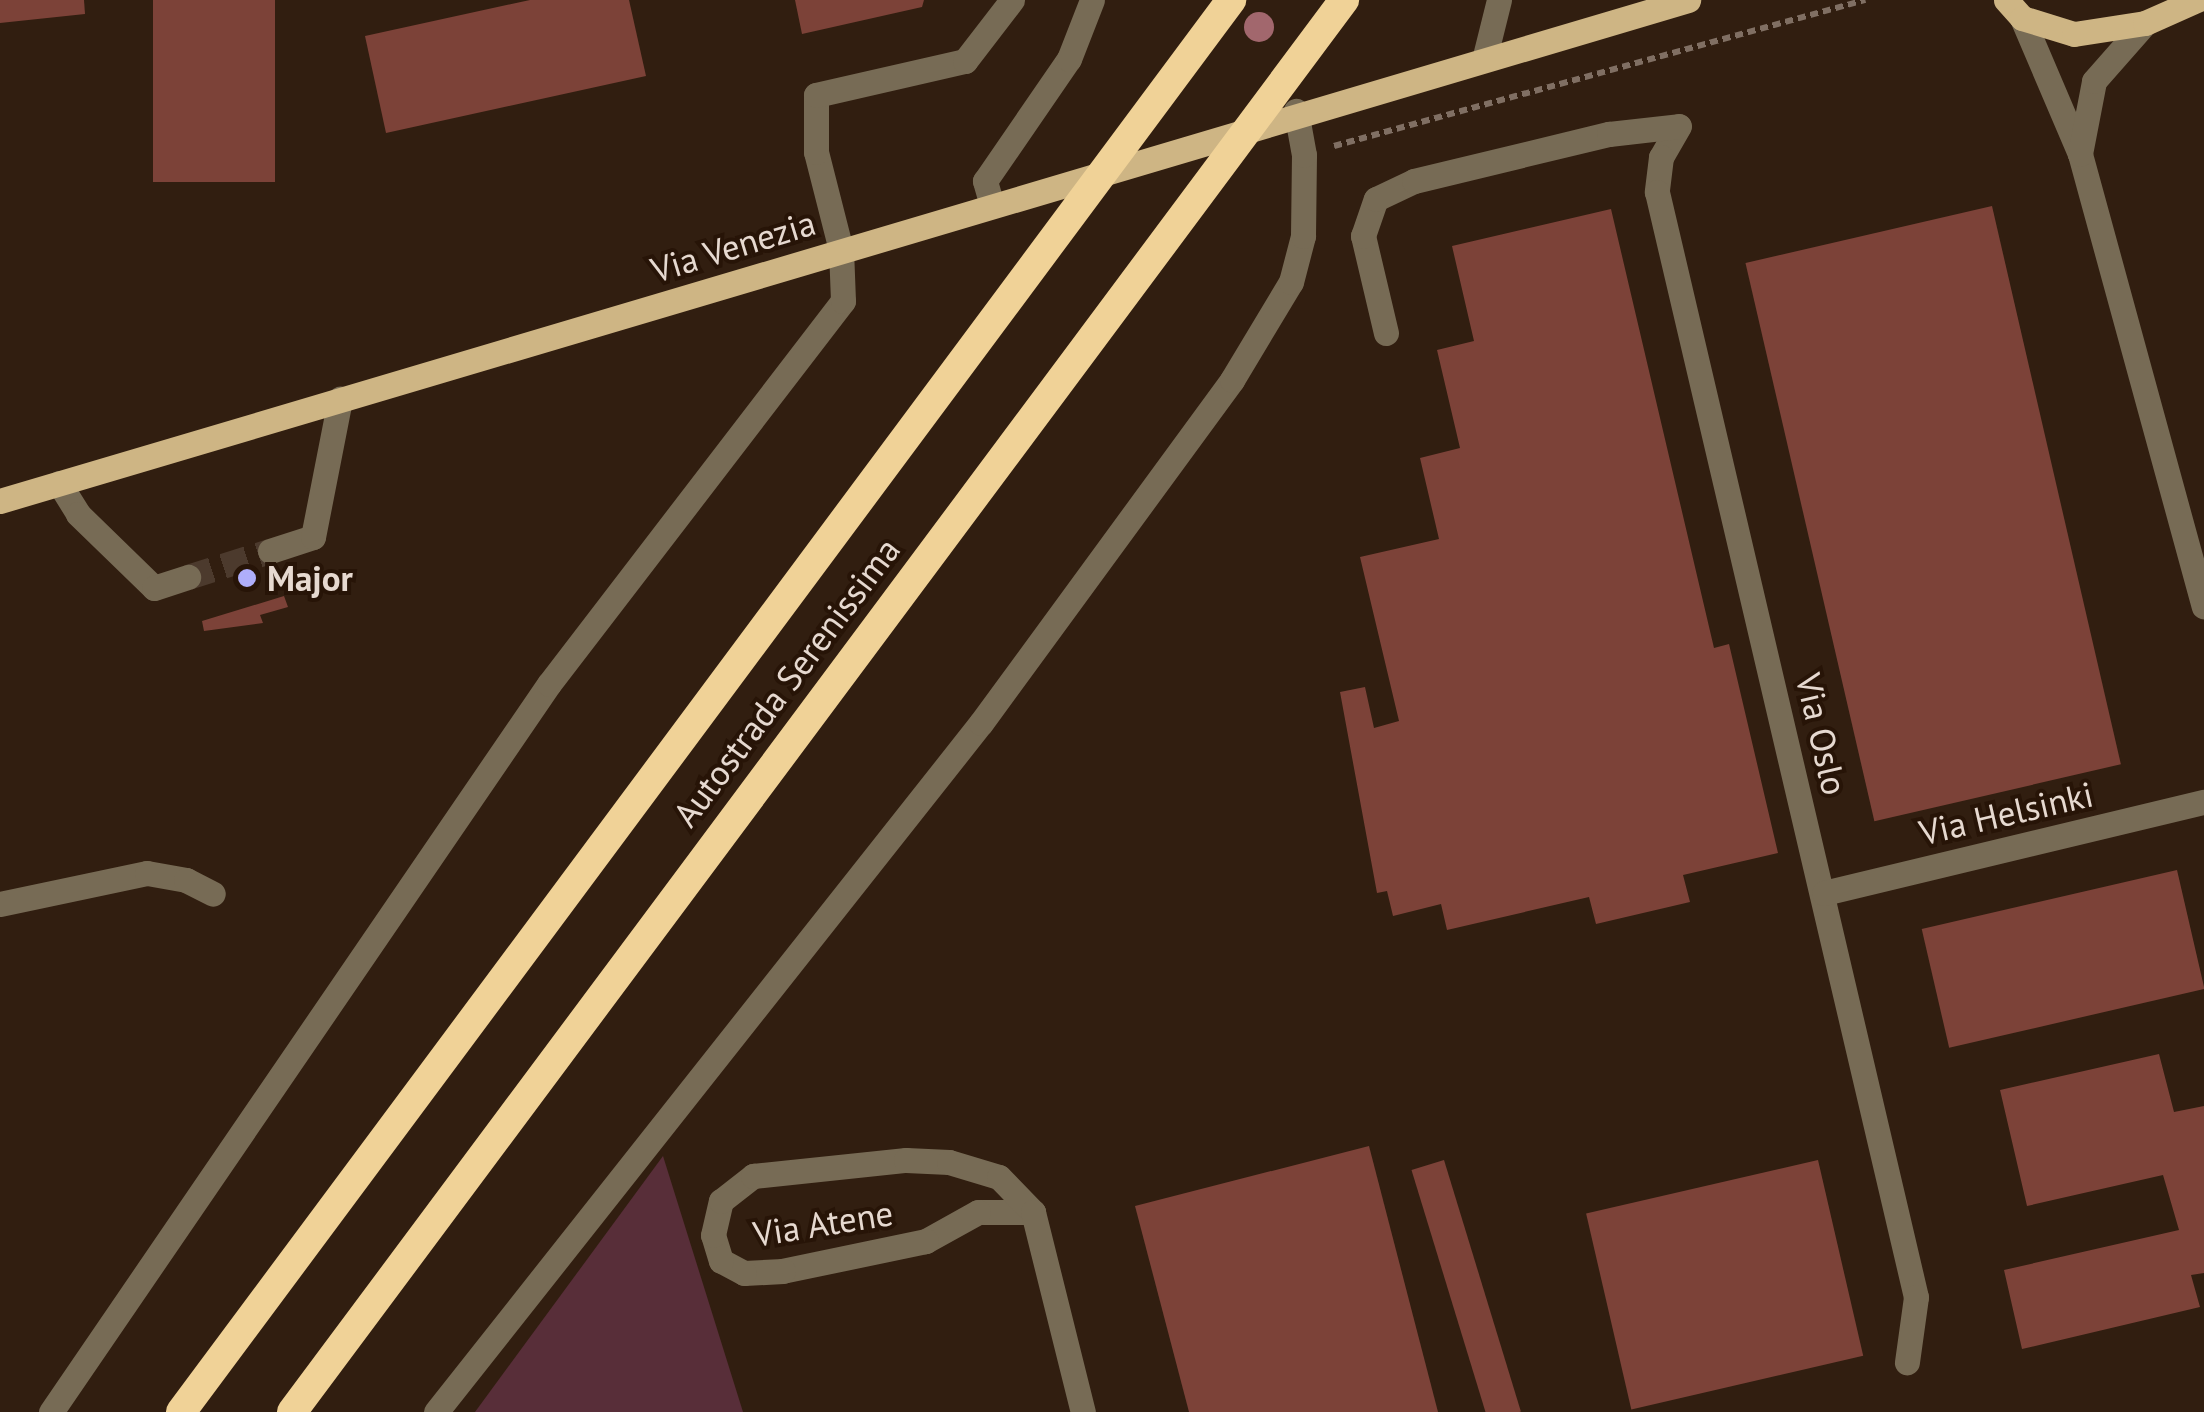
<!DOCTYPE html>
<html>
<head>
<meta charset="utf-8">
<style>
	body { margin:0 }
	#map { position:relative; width:2204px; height:1412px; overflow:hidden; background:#311e10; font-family:"PT Sans",sans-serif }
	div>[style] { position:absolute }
	.green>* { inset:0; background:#582e39 }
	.building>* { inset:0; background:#7c4238; transform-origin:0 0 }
	.minor-tunnel>* { height:25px; margin-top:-12.5px; transform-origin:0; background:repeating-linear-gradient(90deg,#4c3a2d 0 25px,transparent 0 37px) }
	.path>* { height:6px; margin-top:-3px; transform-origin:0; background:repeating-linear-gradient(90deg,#806f63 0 8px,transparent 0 13px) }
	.minor>* { height:25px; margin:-12.5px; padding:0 12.5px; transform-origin:12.5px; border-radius:12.5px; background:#776b55 }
	.major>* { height:25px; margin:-12.5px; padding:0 12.5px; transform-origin:12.5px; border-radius:12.5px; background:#ceb584 }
	.highway>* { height:30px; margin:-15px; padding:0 15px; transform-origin:15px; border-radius:15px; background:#f0d297 }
	.trees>* { width:30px; height:30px; margin:-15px; border-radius:50%; background:#a2676d }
	.dots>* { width:28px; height:28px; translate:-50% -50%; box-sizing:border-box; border:5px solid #271407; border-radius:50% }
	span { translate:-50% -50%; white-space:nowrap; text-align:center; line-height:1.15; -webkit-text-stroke:8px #271407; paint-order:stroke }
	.street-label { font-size:35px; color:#e6d9d0 }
	.poi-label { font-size:35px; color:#e6d9d0; font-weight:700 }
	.left { translate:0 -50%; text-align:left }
</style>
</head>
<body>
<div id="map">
	<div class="green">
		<div style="clip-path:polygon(663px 1156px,743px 1412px,475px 1412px)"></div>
	</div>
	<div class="building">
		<div style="clip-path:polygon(0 0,84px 0,85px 14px,0 23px)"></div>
		<div style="left:153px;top:0;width:122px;height:182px"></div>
		<div style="clip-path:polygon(530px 0,629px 0,646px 76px,386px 133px,365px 36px)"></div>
		<div style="clip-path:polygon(795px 0,924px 0,922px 7px,802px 34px)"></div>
		<div style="left:1992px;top:206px;width:573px;height:253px;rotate:77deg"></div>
		<div style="clip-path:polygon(1611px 209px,1714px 648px,1729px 644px,1778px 853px,1683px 875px,1690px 902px,1596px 924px,1589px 897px,1447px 930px,1441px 904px,1393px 916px,1387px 891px,1377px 893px,1340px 692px,1365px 687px,1374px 728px,1399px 721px,1360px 557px,1439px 539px,1420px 458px,1460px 448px,1437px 350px,1474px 341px,1452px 246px)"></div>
		<div style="clip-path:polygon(284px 596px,288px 607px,260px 615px,263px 623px,204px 631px,202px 621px)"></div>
		<div style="left:2177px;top:870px;width:122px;height:262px;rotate:77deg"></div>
		<div style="clip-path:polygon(2159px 1054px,2174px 1112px,2204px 1106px,2204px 1273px,2191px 1275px,2200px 1307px,2022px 1349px,2004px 1270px,2179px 1230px,2163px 1175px,2027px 1206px,2000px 1090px)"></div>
		<div style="clip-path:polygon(1369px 1146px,1438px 1412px,1189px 1412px,1135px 1206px)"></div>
		<div style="left:1444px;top:1160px;width:263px;height:34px;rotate:73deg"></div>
		<div style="left:1818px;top:1160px;width:201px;height:238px;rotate:77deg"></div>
	</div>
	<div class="minor-tunnel">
		<div style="left:188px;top:577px;width:86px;rotate:-17.6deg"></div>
	</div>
	<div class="path">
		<div style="left:1334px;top:146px;width:551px;rotate:-15.37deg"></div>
	</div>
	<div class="minor">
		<div style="left:2022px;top:18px;width:148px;rotate:66.9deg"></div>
		<div style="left:2080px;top:154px;width:469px;rotate:74.7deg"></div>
		<div style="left:1485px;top:56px;width:58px;rotate:-76deg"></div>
		<div style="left:1679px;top:126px;width:36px;rotate:120deg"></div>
		<div style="left:1661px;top:157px;width:35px;rotate:97deg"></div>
		<div style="left:1657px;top:192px;width:1135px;rotate:76.81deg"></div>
		<div style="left:1916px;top:1297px;width:66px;rotate:97.9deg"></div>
		<div style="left:2080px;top:154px;width:74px;rotate:-79.1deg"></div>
		<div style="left:2094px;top:81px;width:77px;rotate:-48.7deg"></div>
		<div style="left:991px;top:202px;width:22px;rotate:-106deg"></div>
		<div style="left:985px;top:181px;width:148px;rotate:-55.5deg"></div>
		<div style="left:1069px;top:59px;width:63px;rotate:-68.7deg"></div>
		<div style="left:1386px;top:333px;width:100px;rotate:-103.3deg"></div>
		<div style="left:1363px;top:236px;width:39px;rotate:-71deg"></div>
		<div style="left:1376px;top:199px;width:42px;rotate:-25.3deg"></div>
		<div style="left:1414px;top:181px;width:201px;rotate:-13.6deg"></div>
		<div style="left:1609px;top:134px;width:70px;rotate:-6.5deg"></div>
		<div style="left:59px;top:483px;width:36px;rotate:58deg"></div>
		<div style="left:78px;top:514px;width:106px;rotate:44.2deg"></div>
		<div style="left:154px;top:588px;width:36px;rotate:-18deg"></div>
		<div style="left:270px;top:551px;width:45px;rotate:-18deg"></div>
		<div style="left:313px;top:537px;width:141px;rotate:-78.9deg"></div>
		<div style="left:1824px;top:893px;width:391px;rotate:-13.5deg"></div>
		<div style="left:0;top:904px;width:150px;rotate:-11.9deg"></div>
		<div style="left:147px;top:873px;width:40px;rotate:10deg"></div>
		<div style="left:186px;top:880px;width:30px;rotate:27deg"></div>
		<div style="left:1033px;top:1212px;width:55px;rotate:180deg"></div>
		<div style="left:978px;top:1212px;width:60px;rotate:150.9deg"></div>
		<div style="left:926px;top:1241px;width:146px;rotate:168.2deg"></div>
		<div style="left:783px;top:1271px;width:39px;rotate:177deg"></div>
		<div style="left:744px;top:1273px;width:26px;rotate:-152deg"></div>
		<div style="left:721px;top:1261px;width:27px;rotate:-107deg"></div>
		<div style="left:713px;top:1235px;width:35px;rotate:-77deg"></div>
		<div style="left:721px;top:1201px;width:41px;rotate:-38deg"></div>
		<div style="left:753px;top:1176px;width:154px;rotate:-6deg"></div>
		<div style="left:906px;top:1160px;width:43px;rotate:2.7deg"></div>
		<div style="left:949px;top:1162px;width:52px;rotate:16.7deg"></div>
		<div style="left:999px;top:1177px;width:49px;rotate:45.8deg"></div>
		<div style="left:1033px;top:1212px;width:206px;rotate:76deg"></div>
		<div style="left:51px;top:1412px;width:882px;rotate:-55.63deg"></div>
		<div style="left:549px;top:684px;width:483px;rotate:-52.5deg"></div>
		<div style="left:843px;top:301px;width:51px;rotate:-92.2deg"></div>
		<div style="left:841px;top:250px;width:101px;rotate:-104.3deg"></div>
		<div style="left:816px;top:152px;width:57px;rotate:-90deg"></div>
		<div style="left:816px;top:95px;width:153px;rotate:-12.9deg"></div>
		<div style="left:965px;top:61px;width:77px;rotate:-52.4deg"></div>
		<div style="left:436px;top:1412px;width:878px;rotate:-51.66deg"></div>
		<div style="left:981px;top:723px;width:425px;rotate:-53.8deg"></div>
		<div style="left:1232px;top:380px;width:114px;rotate:-59deg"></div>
		<div style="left:1291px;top:282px;width:48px;rotate:-75.4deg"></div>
		<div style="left:1303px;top:236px;width:81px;rotate:-89.3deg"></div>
		<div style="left:1304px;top:155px;width:45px;rotate:-100.3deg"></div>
	</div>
	<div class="major">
		<div style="left:2006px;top:0;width:24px;rotate:48deg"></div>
		<div style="left:2022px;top:18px;width:54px;rotate:17.1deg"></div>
		<div style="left:2074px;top:34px;width:72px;rotate:-8.8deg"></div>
		<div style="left:2145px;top:23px;width:57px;rotate:-23.9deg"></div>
		<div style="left:0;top:501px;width:1761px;rotate:-16.53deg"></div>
	</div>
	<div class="highway">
		<div style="left:181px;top:1412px;width:1760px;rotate:-53.36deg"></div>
		<div style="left:292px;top:1412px;width:1761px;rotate:-53.31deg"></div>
	</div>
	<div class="trees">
		<div style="left:1259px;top:27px"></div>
	</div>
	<div class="dots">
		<div style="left:247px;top:578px;background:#afaefa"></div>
	</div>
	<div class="street-label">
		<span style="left:733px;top:246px;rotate:-17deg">Via Venezia</span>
		<span style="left:786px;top:682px;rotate:-53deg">Autostrada Serenissima</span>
		<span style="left:1822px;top:734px;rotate:77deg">Via Oslo</span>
		<span style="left:2006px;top:813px;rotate:-13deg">Via Helsinki</span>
		<span style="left:823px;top:1223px;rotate:-9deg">Via Atene</span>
	</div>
	<div class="poi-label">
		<span class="left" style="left:267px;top:578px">Major</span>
	</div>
</div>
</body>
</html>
